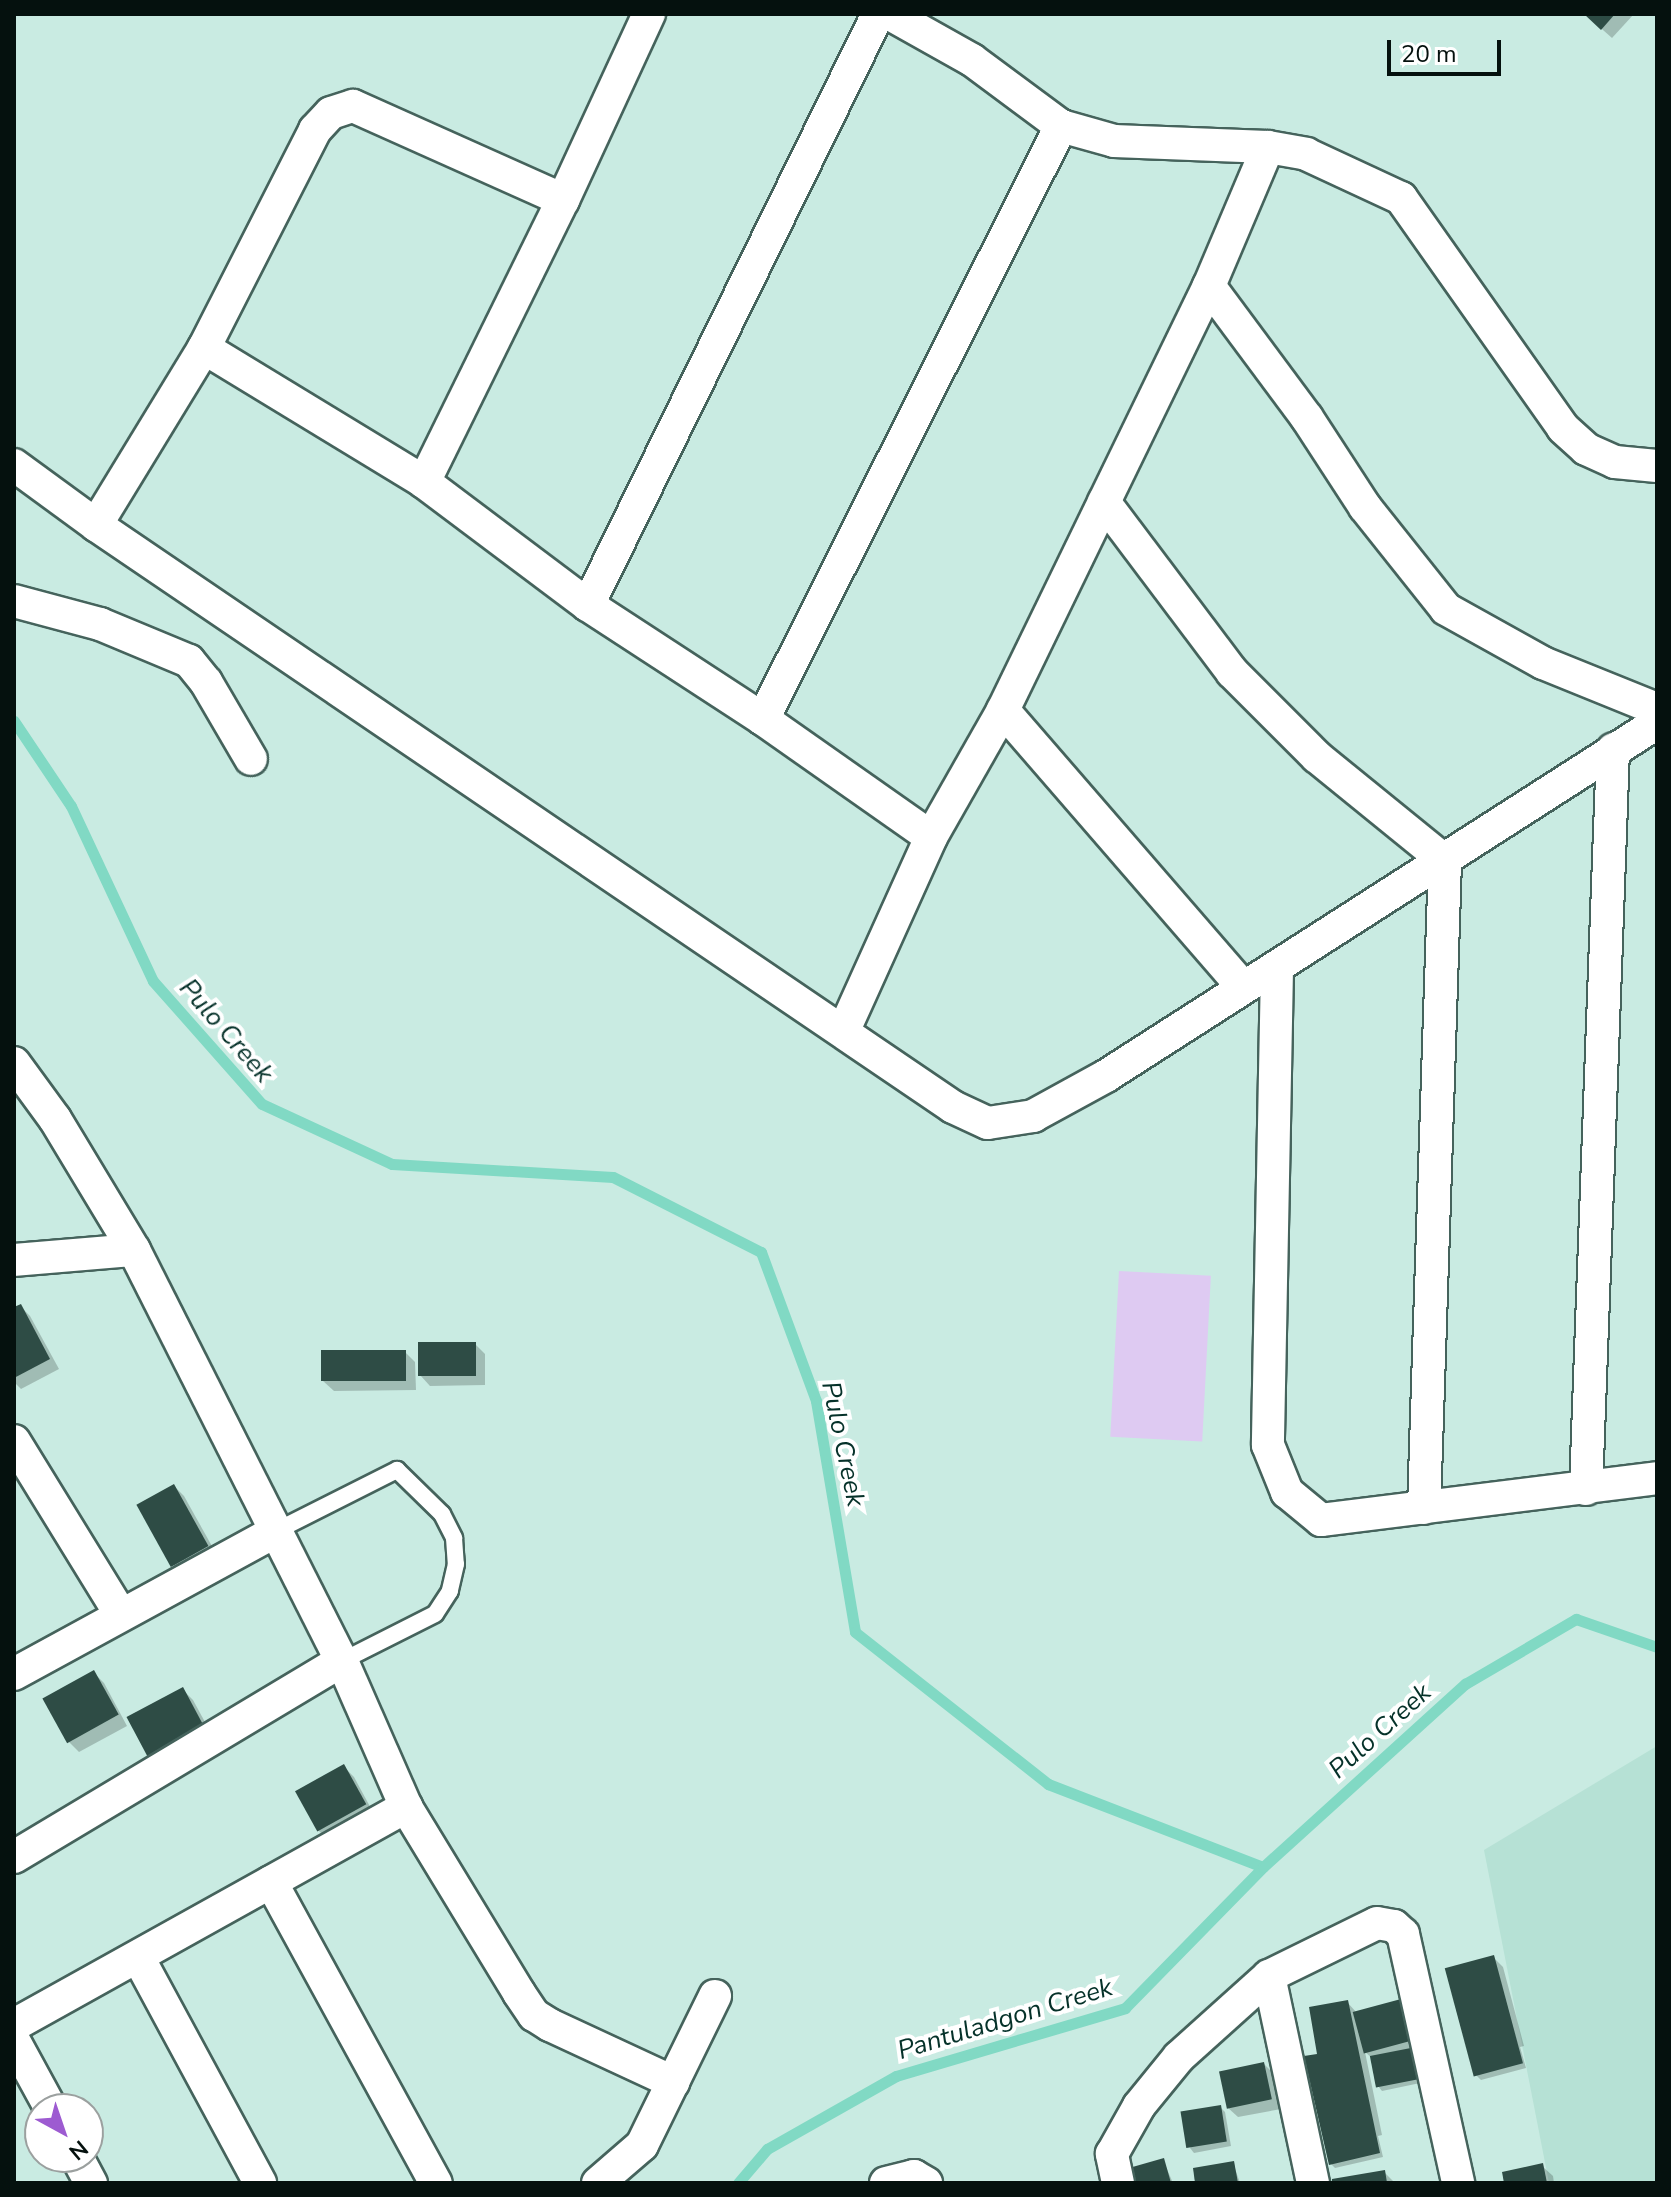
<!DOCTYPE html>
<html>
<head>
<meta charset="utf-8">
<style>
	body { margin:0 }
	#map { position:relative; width:1671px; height:2197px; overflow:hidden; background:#c9ebe2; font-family:"Nunito Sans",sans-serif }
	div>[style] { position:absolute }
	.built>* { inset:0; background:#b6e1d5 }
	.green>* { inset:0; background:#decaf2; transform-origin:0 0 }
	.shadow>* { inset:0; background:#0003 }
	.stream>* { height:11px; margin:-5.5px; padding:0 5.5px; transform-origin:5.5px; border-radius:5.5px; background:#81d9c4 }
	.building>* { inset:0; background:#2e4c45; transform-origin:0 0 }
	.roads { filter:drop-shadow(2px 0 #45635c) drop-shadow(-2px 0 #45635c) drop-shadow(0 2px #45635c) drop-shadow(0 -2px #45635c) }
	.lane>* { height:16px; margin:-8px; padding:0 8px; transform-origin:8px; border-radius:8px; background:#fff }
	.street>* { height:32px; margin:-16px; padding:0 16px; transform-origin:16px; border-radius:16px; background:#fff }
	span { translate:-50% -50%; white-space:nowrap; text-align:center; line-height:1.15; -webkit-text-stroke:8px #fff; paint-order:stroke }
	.water-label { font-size:26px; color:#053129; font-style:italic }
	.frame { position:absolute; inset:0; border:16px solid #05110e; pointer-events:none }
	.north { position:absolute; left:24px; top:2093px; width:80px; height:80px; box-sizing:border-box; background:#fff; border:2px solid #9ba09f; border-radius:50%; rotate:140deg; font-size:22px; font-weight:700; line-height:32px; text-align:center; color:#05110e }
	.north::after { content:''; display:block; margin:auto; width:28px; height:36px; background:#9d5bd1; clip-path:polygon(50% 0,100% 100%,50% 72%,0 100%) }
	.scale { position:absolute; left:1387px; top:40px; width:114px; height:36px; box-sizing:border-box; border:4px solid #05110e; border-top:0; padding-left:10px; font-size:24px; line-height:28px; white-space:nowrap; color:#05110e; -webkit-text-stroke:6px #fff; paint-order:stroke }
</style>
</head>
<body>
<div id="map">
	<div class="built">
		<div style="clip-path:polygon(1657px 1746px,1657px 2183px,1549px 2183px,1484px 1850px)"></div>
	</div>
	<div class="green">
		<div style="left:1119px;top:1271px;width:92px;height:166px;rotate:3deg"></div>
	</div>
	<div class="shadow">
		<div style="clip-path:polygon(1585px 14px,1634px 14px,1612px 38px)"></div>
		<div style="clip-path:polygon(20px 1306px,30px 1316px,59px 1369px,21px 1389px,14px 1382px,14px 1310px)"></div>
		<div style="clip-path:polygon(475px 1344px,485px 1354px,485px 1385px,430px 1386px,420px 1375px)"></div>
		<div style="clip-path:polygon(405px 1352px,415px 1362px,416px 1390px,334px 1391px,323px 1381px)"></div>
		<div style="clip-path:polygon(174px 1486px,184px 1496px,218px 1557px,184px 1576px,174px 1566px,139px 1506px)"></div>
		<div style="clip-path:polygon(93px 1672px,104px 1683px,127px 1726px,79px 1752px,69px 1742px)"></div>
		<div style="clip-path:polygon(183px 1690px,193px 1700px,218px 1746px,130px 1719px)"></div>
		<div style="clip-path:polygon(344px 1767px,354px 1777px,374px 1814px,328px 1840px,318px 1830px,297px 1793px)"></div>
		<div style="clip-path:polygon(1493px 1957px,1503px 1967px,1524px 2046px,1520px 2047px,1526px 2068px,1481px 2080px,1476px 2075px,1448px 1970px)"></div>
		<div style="clip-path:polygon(1400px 2001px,1425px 2082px,1382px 2091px,1378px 2086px,1373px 2059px,1365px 2052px,1382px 2135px,1378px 2136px,1383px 2157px,1335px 2168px,1331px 2164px,1320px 2056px,1347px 2002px,1357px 2013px)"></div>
		<div style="clip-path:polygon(1264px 2064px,1274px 2074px,1281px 2109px,1238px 2117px,1227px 2107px)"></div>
		<div style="clip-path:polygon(1220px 2107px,1225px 2112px,1231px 2146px,1194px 2153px,1190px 2148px)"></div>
		<div style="clip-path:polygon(1163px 2160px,1173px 2183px,1135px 2183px)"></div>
		<div style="clip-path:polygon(1233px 2163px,1240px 2183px,1197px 2183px)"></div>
		<div style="clip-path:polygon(1542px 2166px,1553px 2176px,1554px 2183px,1506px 2183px)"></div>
		<div style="clip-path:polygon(1384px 2172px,1395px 2183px,1334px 2183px)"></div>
	</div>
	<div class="stream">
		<div style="left:14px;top:721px;width:102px;rotate:56.2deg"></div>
		<div style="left:71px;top:806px;width:193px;rotate:64.9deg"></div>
		<div style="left:153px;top:981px;width:164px;rotate:48.5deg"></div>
		<div style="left:262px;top:1104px;width:143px;rotate:24.8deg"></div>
		<div style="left:392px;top:1164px;width:221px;rotate:3.4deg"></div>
		<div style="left:613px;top:1177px;width:166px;rotate:26.9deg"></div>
		<div style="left:761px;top:1252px;width:159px;rotate:69.7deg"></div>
		<div style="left:816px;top:1401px;width:234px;rotate:80.4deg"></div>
		<div style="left:855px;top:1632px;width:246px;rotate:38.2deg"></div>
		<div style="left:1048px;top:1784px;width:230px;rotate:21.1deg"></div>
		<div style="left:738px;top:2183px;width:45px;rotate:-49.5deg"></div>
		<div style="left:767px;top:2149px;width:148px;rotate:-29.5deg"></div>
		<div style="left:896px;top:2076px;width:239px;rotate:-16.5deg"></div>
		<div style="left:1125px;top:2008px;width:197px;rotate:-45.6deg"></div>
		<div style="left:1263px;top:1867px;width:273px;rotate:-42.2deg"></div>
		<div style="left:1465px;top:1684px;width:129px;rotate:-30.4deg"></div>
		<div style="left:1576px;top:1619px;width:86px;rotate:19.1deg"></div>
	</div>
	<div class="building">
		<div style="clip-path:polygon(1584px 14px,1615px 14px,1601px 30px)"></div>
		<div style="clip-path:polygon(21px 1304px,50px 1359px,14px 1378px,14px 1307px)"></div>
		<div style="left:418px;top:1342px;width:58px;height:34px"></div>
		<div style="left:406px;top:1350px;width:31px;height:85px;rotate:90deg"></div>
		<div style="left:174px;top:1484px;width:71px;height:43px;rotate:61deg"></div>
		<div style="left:94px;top:1670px;width:51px;height:59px;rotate:61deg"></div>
		<div style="left:183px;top:1687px;width:55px;height:64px;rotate:62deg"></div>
		<div style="left:344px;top:1764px;width:46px;height:56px;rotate:61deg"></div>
		<div style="left:1494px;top:1955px;width:112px;height:51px;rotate:75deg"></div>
		<div style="left:1401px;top:1999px;width:43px;height:50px;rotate:75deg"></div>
		<div style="clip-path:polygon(1348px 2000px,1380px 2153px,1329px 2165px,1304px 2056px,1317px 2054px,1309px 2007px)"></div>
		<div style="left:1416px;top:2047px;width:32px;height:47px;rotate:79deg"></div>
		<div style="left:1264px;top:2062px;width:38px;height:46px;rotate:78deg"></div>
		<div style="left:1221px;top:2105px;width:37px;height:41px;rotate:81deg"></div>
		<div style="clip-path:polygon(1164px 2158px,1171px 2183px,1133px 2183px,1129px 2168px)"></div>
		<div style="clip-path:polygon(1234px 2161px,1238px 2183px,1195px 2183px,1193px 2168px)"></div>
		<div style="clip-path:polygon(1543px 2163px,1547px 2183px,1504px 2183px,1502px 2172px)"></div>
		<div style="clip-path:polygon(1385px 2170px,1387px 2183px,1332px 2183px,1332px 2179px)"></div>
	</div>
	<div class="roads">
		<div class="lane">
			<div style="left:274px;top:1532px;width:138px;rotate:-26.8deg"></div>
			<div style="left:397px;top:1470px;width:63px;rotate:44.4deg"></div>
			<div style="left:442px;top:1514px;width:27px;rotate:63deg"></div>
			<div style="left:454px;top:1538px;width:26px;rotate:86deg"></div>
			<div style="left:456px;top:1564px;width:28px;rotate:103deg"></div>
			<div style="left:450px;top:1591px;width:27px;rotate:123deg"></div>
			<div style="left:435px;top:1614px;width:104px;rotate:153.2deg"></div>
		</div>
		<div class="street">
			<div style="left:890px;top:14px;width:94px;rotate:29.3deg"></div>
			<div style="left:972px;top:60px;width:111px;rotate:36.6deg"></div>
			<div style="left:1061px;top:126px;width:55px;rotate:15.8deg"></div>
			<div style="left:1114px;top:141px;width:154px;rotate:2.2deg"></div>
			<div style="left:1268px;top:147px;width:39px;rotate:10deg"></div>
			<div style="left:1306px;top:154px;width:105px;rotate:24.9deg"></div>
			<div style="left:1401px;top:198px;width:281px;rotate:54.8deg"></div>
			<div style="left:1563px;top:428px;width:31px;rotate:42deg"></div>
			<div style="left:1586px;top:449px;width:32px;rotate:24deg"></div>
			<div style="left:1615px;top:462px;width:42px;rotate:5.4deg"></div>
			<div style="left:1209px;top:286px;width:164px;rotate:53.4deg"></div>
			<div style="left:1307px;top:418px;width:106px;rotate:56.9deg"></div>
			<div style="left:1365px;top:507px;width:130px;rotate:51.5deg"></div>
			<div style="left:1446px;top:609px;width:111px;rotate:29.1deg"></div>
			<div style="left:1543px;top:663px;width:123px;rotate:22deg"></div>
			<div style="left:204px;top:348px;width:258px;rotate:31.3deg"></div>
			<div style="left:424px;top:482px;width:205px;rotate:36.9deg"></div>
			<div style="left:588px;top:605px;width:209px;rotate:33.1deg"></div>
			<div style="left:763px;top:719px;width:205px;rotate:35.1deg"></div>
			<div style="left:14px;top:465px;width:102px;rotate:36.2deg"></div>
			<div style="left:96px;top:525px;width:1036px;rotate:34.18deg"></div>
			<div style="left:953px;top:1107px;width:38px;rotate:25deg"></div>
			<div style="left:988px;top:1123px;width:46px;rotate:-8.8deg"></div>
			<div style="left:1033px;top:1116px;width:83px;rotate:-28.7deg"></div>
			<div style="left:1106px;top:1076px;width:654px;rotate:-32.65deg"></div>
			<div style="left:424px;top:482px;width:314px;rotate:-63.8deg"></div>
			<div style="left:563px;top:200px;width:205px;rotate:-65.2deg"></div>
			<div style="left:1104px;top:502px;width:213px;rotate:53deg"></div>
			<div style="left:1232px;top:672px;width:120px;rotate:45deg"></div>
			<div style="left:1317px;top:757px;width:165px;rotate:39.1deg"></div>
			<div style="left:1445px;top:861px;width:647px;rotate:91.86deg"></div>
			<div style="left:96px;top:525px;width:207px;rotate:-58.6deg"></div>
			<div style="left:204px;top:348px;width:245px;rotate:-63deg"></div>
			<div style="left:315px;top:130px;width:23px;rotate:-47deg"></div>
			<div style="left:331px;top:113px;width:23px;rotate:-18deg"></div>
			<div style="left:353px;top:106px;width:230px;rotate:24.1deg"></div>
			<div style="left:14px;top:601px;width:89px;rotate:15deg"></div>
			<div style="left:100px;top:624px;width:96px;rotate:22.6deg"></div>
			<div style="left:189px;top:661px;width:27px;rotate:51deg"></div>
			<div style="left:206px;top:682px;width:89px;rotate:59.7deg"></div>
			<div style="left:588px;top:605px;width:658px;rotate:-63.86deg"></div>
			<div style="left:1003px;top:710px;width:365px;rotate:49.1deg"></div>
			<div style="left:763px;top:719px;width:664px;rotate:-63.32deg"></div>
			<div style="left:1277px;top:969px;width:476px;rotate:91.1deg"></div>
			<div style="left:1268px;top:1445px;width:51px;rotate:68deg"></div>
			<div style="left:1287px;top:1492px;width:44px;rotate:39.5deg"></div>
			<div style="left:1321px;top:1520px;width:339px;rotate:-7.1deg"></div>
			<div style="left:844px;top:1030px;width:212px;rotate:-65.7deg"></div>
			<div style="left:931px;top:837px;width:146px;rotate:-60.4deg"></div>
			<div style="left:1003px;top:710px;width:471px;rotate:-64.1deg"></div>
			<div style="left:1209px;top:286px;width:151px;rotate:-67deg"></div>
			<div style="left:14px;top:1063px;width:69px;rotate:53.8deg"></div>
			<div style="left:55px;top:1119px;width:153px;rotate:58.9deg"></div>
			<div style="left:134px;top:1250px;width:461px;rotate:63.2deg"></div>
			<div style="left:342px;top:1661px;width:159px;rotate:66.3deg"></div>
			<div style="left:406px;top:1807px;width:218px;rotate:58.7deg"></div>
			<div style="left:519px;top:1993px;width:27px;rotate:56deg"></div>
			<div style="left:534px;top:2015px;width:19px;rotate:32deg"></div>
			<div style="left:550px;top:2025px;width:136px;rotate:24.9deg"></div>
			<div style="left:14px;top:1260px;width:120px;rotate:-4.8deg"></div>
			<div style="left:14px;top:1441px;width:204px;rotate:58.4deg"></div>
			<div style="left:1586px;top:1489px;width:740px;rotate:-87.91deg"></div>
			<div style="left:14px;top:1674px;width:296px;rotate:-28.6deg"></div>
			<div style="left:14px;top:1857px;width:382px;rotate:-30.9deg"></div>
			<div style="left:271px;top:1882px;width:343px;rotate:61.3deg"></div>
			<div style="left:138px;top:1957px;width:257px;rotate:61.6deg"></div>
			<div style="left:1269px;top:1976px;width:212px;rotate:78deg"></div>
			<div style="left:14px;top:2025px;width:449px;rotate:-29.1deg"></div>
			<div style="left:14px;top:2041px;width:77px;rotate:61.4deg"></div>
			<div style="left:77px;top:2157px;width:30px;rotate:62deg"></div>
			<div style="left:598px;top:2183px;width:58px;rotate:-40.8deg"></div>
			<div style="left:642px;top:2145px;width:166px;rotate:-63.9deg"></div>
			<div style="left:886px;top:2183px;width:29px;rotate:-14deg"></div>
			<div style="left:914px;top:2176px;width:14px;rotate:30deg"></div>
			<div style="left:1118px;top:2183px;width:30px;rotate:-102deg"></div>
			<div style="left:1112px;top:2154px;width:55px;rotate:-60.6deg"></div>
			<div style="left:1139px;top:2106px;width:63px;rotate:-50.8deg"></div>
			<div style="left:1179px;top:2057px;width:121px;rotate:-42deg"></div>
			<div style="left:1269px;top:1976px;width:120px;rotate:-26.1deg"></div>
			<div style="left:1377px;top:1923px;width:17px;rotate:10deg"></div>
			<div style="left:1394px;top:1926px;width:12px;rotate:42deg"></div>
			<div style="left:1403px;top:1934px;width:255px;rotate:77.5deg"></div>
		</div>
	</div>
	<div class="water-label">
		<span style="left:226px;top:1031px;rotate:49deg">Pulo Creek</span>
		<span style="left:843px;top:1444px;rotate:78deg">Pulo Creek</span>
		<span style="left:1380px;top:1731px;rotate:-42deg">Pulo Creek</span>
		<span style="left:1005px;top:2019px;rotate:-17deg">Pantuladgon Creek</span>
	</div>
	<div class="frame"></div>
	<div class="north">N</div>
	<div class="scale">20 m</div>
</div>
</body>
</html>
